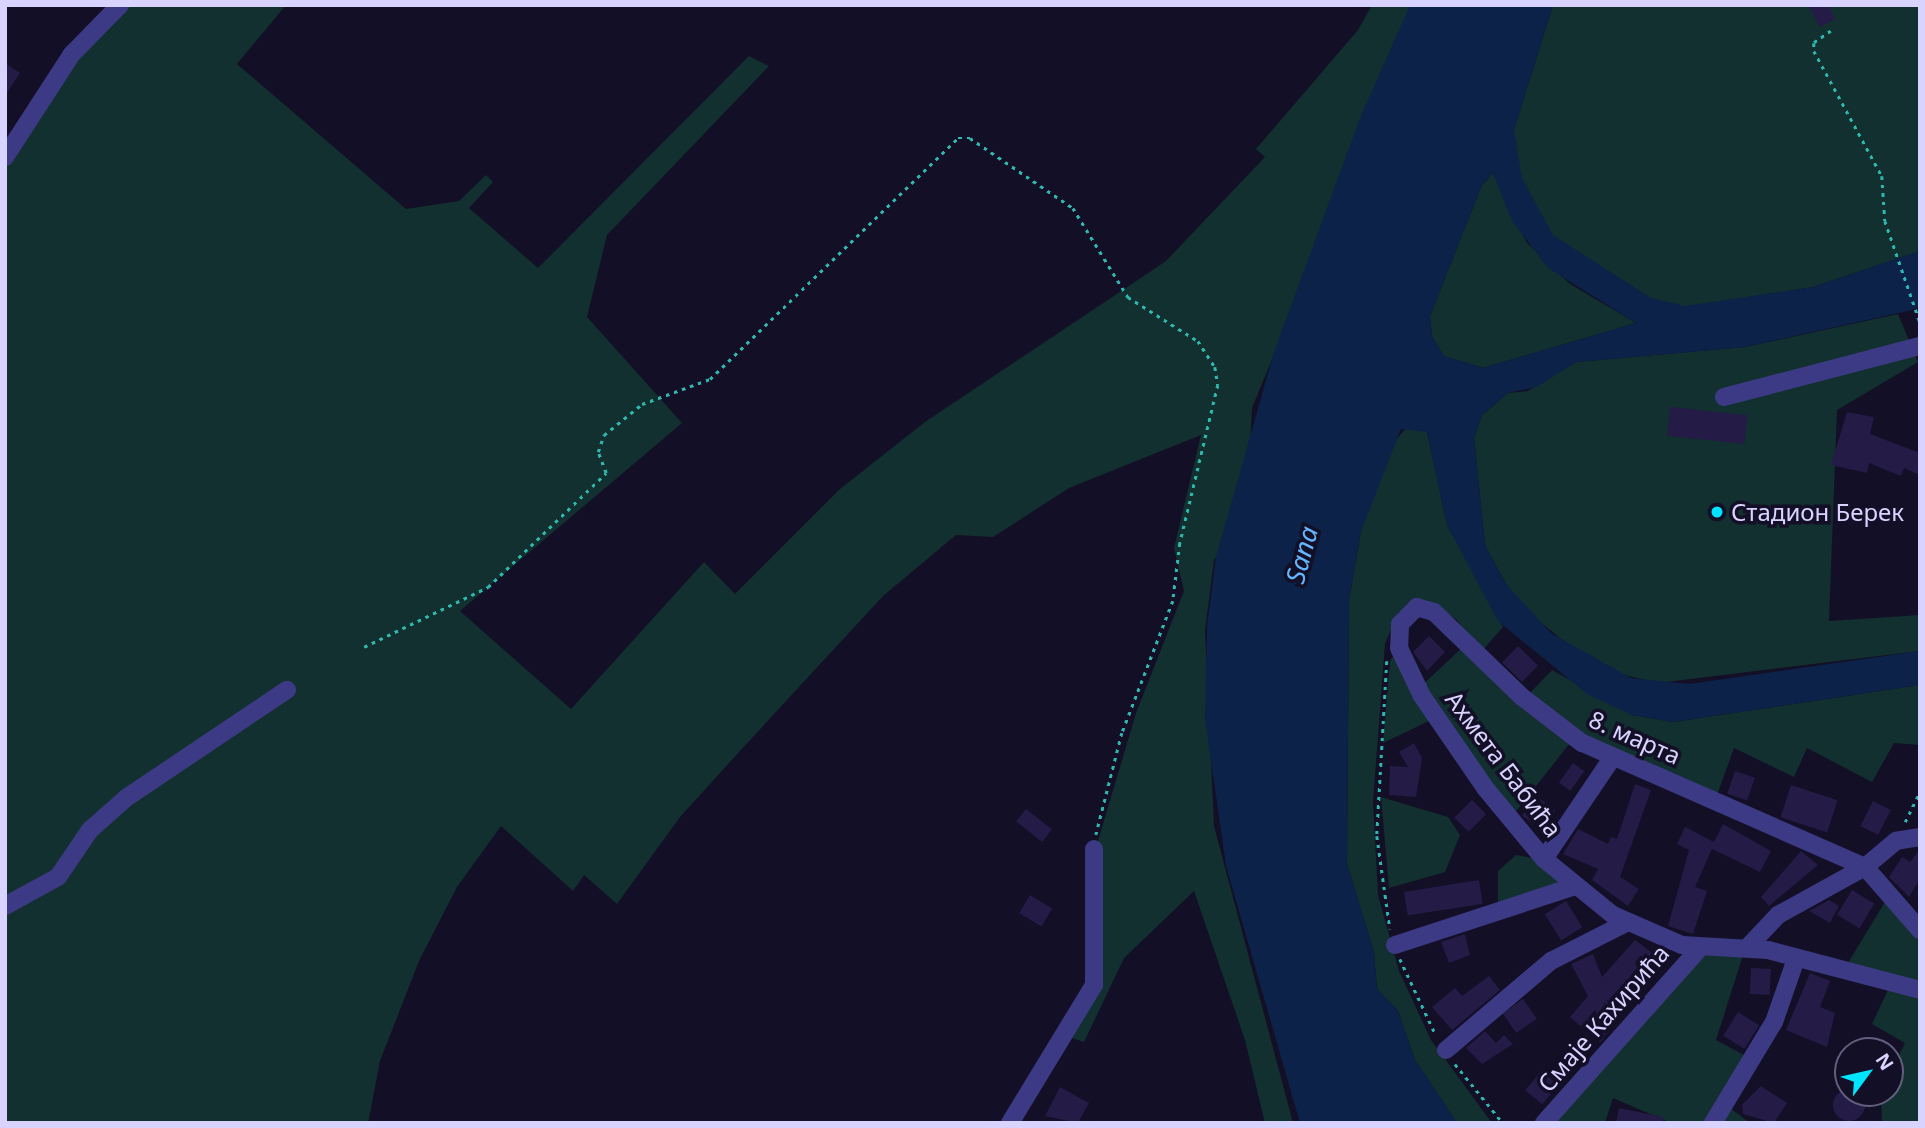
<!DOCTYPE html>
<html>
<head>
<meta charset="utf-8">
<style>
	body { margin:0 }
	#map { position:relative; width:1925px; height:1128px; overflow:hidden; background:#130f26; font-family:"Noto Sans",sans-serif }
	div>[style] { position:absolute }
	.green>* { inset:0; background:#12302f }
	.water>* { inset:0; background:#0c2248 }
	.building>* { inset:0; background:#241b47; transform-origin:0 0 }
	.round { border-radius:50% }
	.path>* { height:2.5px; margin-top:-1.25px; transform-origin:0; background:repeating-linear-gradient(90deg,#2fb8b0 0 3.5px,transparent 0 8.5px) }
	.minor>* { height:18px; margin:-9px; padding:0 9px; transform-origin:9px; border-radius:9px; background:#3d3a85 }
	.dots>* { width:19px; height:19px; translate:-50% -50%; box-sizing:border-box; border:4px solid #130f26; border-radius:50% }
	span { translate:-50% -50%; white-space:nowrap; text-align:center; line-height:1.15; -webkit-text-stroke:7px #130f26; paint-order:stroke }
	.poi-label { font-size:24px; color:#d9d4ff }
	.left { translate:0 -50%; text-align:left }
	.street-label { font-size:24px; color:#d9d4ff }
	.water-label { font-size:26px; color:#62b6ff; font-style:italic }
	.frame { position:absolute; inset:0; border:7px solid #d9d4ff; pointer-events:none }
	.north { position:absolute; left:1834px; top:1037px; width:70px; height:70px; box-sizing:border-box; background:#130f26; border:2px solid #625e7d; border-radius:50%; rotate:57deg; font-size:19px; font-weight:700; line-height:28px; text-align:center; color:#d9d4ff }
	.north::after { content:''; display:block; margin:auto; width:24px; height:32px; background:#00e5ff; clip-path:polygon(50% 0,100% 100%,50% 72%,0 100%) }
</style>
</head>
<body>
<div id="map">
	<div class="green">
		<div style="clip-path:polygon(130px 5px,286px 5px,237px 64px,406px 209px,459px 201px,486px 175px,493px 182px,469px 208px,538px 268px,749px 56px,769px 66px,607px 235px,587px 317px,682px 423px,460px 611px,571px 709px,704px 562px,735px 594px,840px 489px,925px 422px,1166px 261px,1265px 157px,1256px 149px,1358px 30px,1372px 5px,1417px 5px,1252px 408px,1246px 518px,1214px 560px,1205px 631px,1214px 826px,1293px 1123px,1265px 1123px,1245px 1040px,1194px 891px,1124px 958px,1084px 1042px,1072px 1038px,1100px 980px,1095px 851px,1136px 713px,1184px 591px,1174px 548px,1201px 435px,1069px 488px,993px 537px,956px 535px,883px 596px,739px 752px,680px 817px,617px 904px,584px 875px,573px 891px,501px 826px,457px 887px,419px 961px,380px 1061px,368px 1123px,5px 1123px,5px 164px,82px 53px)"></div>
		<div style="clip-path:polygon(1553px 5px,1920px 5px,1920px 251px,1813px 287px,1671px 310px,1571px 272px,1513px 178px,1514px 130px)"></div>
		<div style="clip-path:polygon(1493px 173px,1527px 243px,1570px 284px,1636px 323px,1483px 368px,1444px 356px,1432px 337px,1430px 316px,1482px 185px)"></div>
		<div style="clip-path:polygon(1898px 314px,1918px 362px,1837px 410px,1829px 621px,1920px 615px,1920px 651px,1658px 683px,1608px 671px,1577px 652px,1527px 611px,1506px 584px,1485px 545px,1474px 438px,1482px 415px,1508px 393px,1528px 391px,1576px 362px,1745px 347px)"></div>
		<div style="clip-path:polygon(1407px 427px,1427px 432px,1447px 525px,1503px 627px,1481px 652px,1457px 620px,1434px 604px,1398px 612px,1385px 644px,1373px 802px,1378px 895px,1399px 971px,1431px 1040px,1492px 1123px,1457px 1123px,1415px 1060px,1398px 1011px,1377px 989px,1374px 952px,1347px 864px,1349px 600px,1361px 531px,1389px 448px)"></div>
		<div style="clip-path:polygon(1463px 647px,1570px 743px,1514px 814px,1421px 686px)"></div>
		<div style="clip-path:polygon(1394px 655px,1429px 721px,1383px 743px,1390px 661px)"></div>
		<div style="clip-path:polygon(1552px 670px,1632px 715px,1673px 722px,1920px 685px,1920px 745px,1894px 743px,1872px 782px,1807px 748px,1794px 777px,1734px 748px,1717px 795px,1603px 749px,1527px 696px)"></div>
		<div style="clip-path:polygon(1381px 797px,1448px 817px,1460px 835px,1445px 872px,1389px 888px)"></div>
		<div style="clip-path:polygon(1516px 855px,1538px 859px,1563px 883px,1498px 907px,1498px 871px)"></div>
		<div style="clip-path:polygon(1885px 902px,1920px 938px,1920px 981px,1846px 966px)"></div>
		<div style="clip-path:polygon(1744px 952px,1716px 1040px,1757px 1062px,1730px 1108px,1750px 1123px,1671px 1123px,1613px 1098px,1605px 1123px,1554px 1123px,1704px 955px)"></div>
		<div style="clip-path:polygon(1888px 990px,1920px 996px,1920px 1123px,1882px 1123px,1881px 1093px,1890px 1093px,1890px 1074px,1905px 1043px,1872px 1024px)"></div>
	</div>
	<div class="water">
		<div style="clip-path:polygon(evenodd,1410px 5px,1553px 5px,1514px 130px,1522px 178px,1553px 235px,1651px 298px,1685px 306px,1813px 287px,1920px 251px,1920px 306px,1912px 310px,1745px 347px,1576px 362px,1537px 387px,1508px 393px,1482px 415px,1474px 438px,1485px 545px,1506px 584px,1551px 633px,1631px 678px,1689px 684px,1920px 651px,1920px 685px,1673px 722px,1632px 715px,1587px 694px,1498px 621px,1447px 525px,1427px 432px,1401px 429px,1361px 531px,1349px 600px,1347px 864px,1374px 952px,1377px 989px,1398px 1011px,1415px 1060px,1457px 1123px,1300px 1123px,1226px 866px,1205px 719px,1207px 626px,1216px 557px,1274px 352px,1360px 118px,1410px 5px,1493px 173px,1512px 221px,1548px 268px,1636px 323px,1483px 368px,1444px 356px,1432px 337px,1430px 316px,1482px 185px,1493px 173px)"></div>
	</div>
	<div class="building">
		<div style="clip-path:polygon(1808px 5px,1828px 5px,1835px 19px,1820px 27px)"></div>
		<div style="clip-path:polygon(5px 63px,20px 73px,5px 96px)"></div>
		<div style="left:1670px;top:407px;width:78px;height:29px;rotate:6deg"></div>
		<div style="clip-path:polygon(1847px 412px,1874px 417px,1870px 434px,1920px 453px,1920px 475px,1904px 468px,1901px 476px,1869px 463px,1867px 473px,1831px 465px)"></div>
		<div style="clip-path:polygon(1429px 636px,1445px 652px,1427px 671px,1413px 652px)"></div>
		<div style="left:1518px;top:646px;width:28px;height:23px;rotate:44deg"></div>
		<div style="clip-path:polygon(1414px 743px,1422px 758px,1416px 797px,1389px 795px,1390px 766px,1408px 767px,1399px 752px)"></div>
		<div style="left:1573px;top:763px;width:14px;height:24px;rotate:36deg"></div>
		<div style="left:1735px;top:771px;width:21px;height:24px;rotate:19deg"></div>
		<div style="clip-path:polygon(1635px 784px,1651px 790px,1620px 877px,1639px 889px,1628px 906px,1592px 880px,1598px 869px,1563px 854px,1578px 829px,1608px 844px,1611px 837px,1617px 839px)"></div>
		<div style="left:1791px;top:785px;width:49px;height:34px;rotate:18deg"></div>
		<div style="left:1536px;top:796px;width:24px;height:24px;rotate:36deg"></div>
		<div style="left:1472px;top:800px;width:20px;height:25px;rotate:45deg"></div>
		<div style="left:1873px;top:801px;width:20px;height:28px;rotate:27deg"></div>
		<div style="left:1026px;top:809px;width:33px;height:16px;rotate:38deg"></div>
		<div style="clip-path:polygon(1723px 824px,1771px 851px,1760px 872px,1712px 849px,1695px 887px,1707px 891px,1693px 934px,1668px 926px,1689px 850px,1677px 844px,1685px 827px,1714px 842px)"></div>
		<div style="clip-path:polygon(1920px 849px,1920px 879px,1909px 897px,1889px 877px,1902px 857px,1910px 862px)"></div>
		<div style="clip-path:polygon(1801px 851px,1818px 865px,1769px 906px,1761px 897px)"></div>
		<div style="left:1479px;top:880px;width:24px;height:76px;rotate:81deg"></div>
		<div style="left:1852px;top:890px;width:26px;height:29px;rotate:31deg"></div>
		<div style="left:1030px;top:895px;width:26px;height:21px;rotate:31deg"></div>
		<div style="clip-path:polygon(1829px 900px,1839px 906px,1830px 923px,1809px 911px)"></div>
		<div style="left:1566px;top:901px;width:31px;height:25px;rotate:58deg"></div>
		<div style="clip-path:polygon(1465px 934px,1470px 955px,1449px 963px,1441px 942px)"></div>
		<div style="clip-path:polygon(1635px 940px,1652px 953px,1629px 986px,1637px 993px,1600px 1043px,1570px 1017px,1588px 996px,1571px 964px,1593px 954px,1602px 977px)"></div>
		<div style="left:1751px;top:968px;width:20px;height:26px;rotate:3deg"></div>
		<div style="clip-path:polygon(1810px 973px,1830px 981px,1820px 1007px,1835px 1013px,1827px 1047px,1786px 1030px)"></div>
		<div style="clip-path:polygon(1489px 976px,1500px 990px,1452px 1030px,1432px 1007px,1455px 988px,1462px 996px)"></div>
		<div style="left:1523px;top:999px;width:24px;height:25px;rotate:55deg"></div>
		<div style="left:1738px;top:1012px;width:25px;height:28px;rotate:32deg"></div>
		<div style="clip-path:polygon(1485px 1031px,1496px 1043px,1504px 1035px,1513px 1044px,1482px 1064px,1466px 1048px)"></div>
		<div style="left:1541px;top:1071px;width:22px;height:25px;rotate:39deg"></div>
		<div style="clip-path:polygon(1761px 1086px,1787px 1103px,1774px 1123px,1743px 1114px,1742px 1105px)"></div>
		<div style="clip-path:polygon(1060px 1087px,1089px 1103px,1078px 1123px,1045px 1116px)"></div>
		<div class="round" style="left:1833px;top:1089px;width:32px;height:32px"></div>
		<div style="clip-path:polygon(1619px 1108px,1663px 1117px,1663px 1123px,1616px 1123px)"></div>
	</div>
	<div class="path">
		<div style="left:1831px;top:31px;width:21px;rotate:145deg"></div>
		<div style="left:1814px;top:43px;width:8px;rotate:90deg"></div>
		<div style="left:1814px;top:51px;width:142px;rotate:61.5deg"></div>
		<div style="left:1882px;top:176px;width:45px;rotate:86.2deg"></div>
		<div style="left:1885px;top:221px;width:107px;rotate:70.9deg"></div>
		<div style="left:364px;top:647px;width:138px;rotate:-25.8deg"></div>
		<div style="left:488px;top:587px;width:164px;rotate:-44deg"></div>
		<div style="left:606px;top:473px;width:22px;rotate:-111deg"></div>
		<div style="left:598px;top:452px;width:18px;rotate:-71deg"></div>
		<div style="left:604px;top:435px;width:49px;rotate:-39.2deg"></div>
		<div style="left:642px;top:404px;width:72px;rotate:-20.2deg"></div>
		<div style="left:710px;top:379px;width:346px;rotate:-44.2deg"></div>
		<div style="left:958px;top:138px;width:12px"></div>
		<div style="left:970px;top:138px;width:125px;rotate:34.2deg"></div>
		<div style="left:1073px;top:208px;width:105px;rotate:58.3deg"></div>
		<div style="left:1128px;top:297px;width:83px;rotate:32.2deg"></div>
		<div style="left:1198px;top:341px;width:31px;rotate:57deg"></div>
		<div style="left:1215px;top:367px;width:18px;rotate:81deg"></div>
		<div style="left:1218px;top:385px;width:163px;rotate:103.5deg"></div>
		<div style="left:1180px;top:543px;width:58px;rotate:96.9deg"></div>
		<div style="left:1173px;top:601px;width:142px;rotate:111.1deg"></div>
		<div style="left:1122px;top:733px;width:105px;rotate:104.3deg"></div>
		<div style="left:1387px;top:661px;width:175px;rotate:93.3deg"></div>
		<div style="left:1377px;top:836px;width:94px;rotate:82deg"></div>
		<div style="left:1905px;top:822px;width:34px;rotate:-64deg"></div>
		<div style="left:1400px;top:959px;width:84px;rotate:64.7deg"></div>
		<div style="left:1455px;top:1064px;width:76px;rotate:50.9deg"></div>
	</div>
	<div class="minor">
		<div style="left:5px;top:157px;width:123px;rotate:-57deg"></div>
		<div style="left:72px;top:54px;width:69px;rotate:-45.6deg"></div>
		<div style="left:1724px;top:397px;width:203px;rotate:-14.6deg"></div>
		<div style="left:1920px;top:837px;width:24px;rotate:171deg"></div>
		<div style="left:1896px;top:841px;width:40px;rotate:140deg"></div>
		<div style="left:1865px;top:867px;width:309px;rotate:-156.3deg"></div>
		<div style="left:1582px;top:743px;width:77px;rotate:-142.4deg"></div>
		<div style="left:1521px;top:696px;width:121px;rotate:-136deg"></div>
		<div style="left:1434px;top:612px;width:18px;rotate:-164deg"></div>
		<div style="left:1417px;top:607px;width:24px;rotate:135deg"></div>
		<div style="left:1400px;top:624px;width:24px;rotate:92deg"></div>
		<div style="left:1399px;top:648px;width:53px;rotate:64.4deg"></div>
		<div style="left:1422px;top:696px;width:113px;rotate:55.5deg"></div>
		<div style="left:1486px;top:789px;width:91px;rotate:50.4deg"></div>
		<div style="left:1544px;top:859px;width:89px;rotate:39.1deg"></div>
		<div style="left:1613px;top:915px;width:75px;rotate:23.5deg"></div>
		<div style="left:1682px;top:945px;width:86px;rotate:3.3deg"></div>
		<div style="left:1768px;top:950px;width:157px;rotate:14.7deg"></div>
		<div style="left:1544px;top:859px;width:122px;rotate:-56deg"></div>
		<div style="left:5px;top:906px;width:60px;rotate:-28.7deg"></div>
		<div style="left:58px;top:877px;width:57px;rotate:-55.8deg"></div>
		<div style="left:90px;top:830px;width:48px;rotate:-41.6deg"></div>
		<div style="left:126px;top:798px;width:194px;rotate:-33.9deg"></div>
		<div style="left:1395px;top:945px;width:189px;rotate:-18.1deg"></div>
		<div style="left:1748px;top:947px;width:44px;rotate:-46.8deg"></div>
		<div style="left:1778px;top:915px;width:99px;rotate:-28.9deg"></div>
		<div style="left:1865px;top:867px;width:84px;rotate:48.9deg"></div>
		<div style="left:1446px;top:1050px;width:138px;rotate:-40.3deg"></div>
		<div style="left:1551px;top:961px;width:84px;rotate:-26.9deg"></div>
		<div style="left:1010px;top:1123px;width:162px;rotate:-58.7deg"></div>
		<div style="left:1094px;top:985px;width:136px;rotate:-90deg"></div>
		<div style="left:1544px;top:1123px;width:234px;rotate:-48.3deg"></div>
		<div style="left:1713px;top:1123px;width:118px;rotate:-58.9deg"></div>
		<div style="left:1774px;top:1022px;width:67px;rotate:-70.8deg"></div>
	</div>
	<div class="dots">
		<div style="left:1717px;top:512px;background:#00e5ff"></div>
	</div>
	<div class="poi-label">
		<span class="left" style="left:1731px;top:512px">Стадион Берек</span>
	</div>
	<div class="street-label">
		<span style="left:1635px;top:737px;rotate:24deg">8. марта</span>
		<span style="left:1504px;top:764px;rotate:53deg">Ахмета Бабића</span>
		<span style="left:1603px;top:1018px;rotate:-49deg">Смaје Кахирића</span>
	</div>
	<div class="water-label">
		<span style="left:1302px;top:555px;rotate:-75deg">Sana</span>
	</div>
	<div class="frame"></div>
	<div class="north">N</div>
</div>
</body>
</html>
